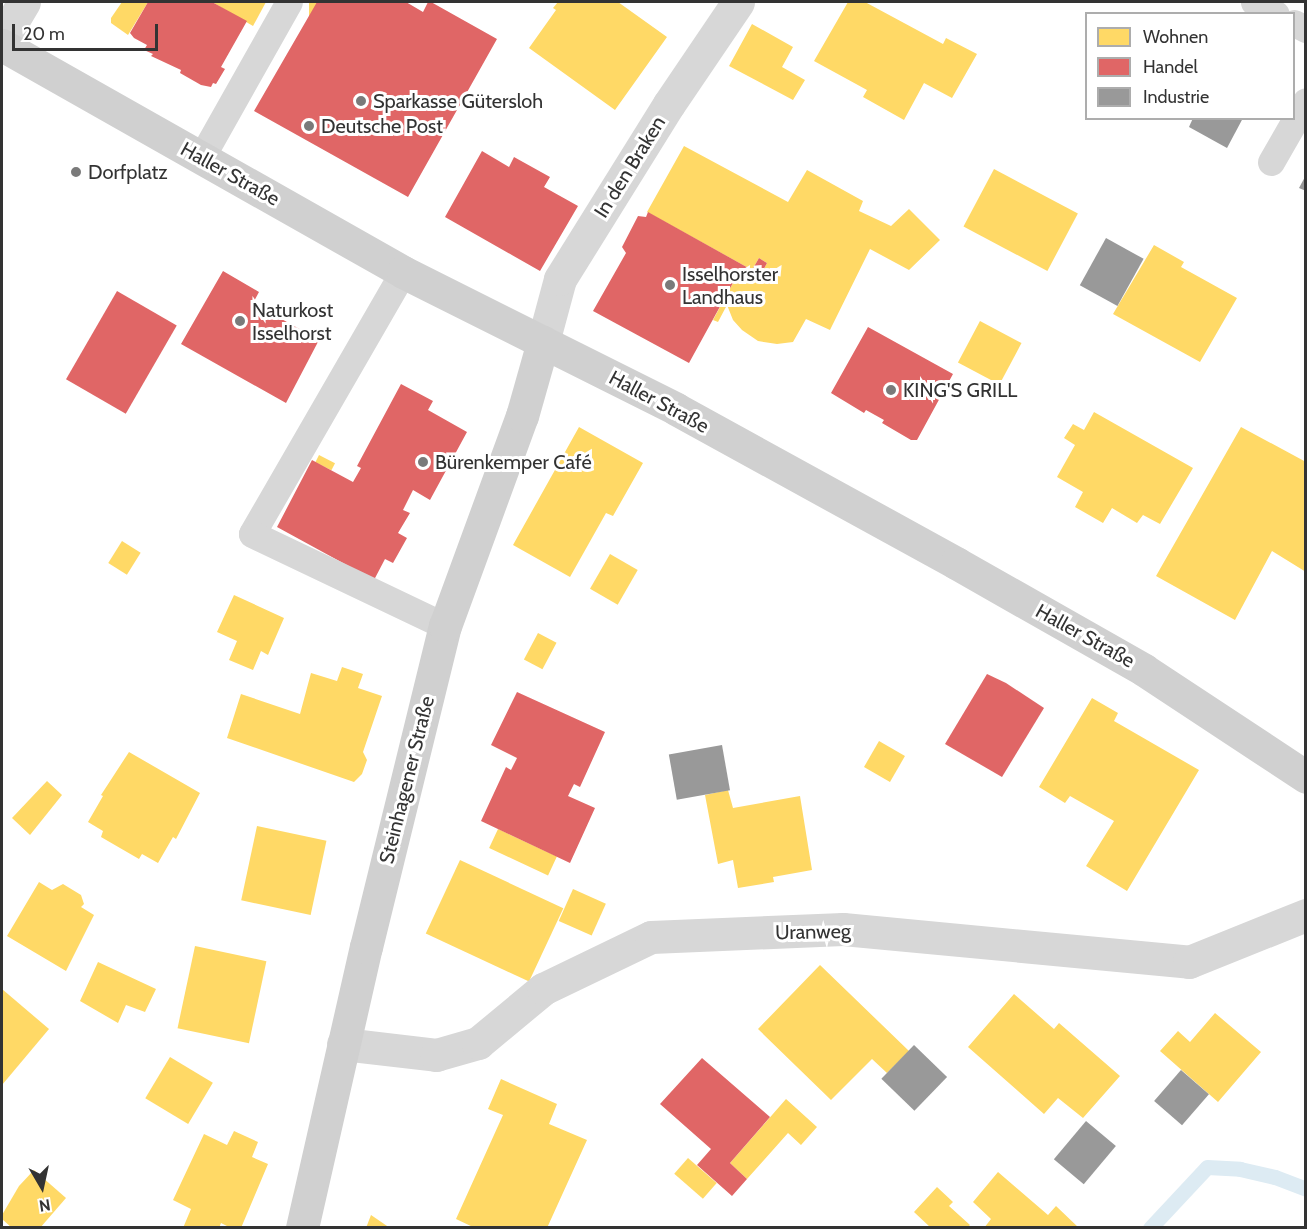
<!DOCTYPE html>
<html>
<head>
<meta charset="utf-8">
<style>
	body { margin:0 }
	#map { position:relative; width:1307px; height:1229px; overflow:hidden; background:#fff; font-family:Cabin,sans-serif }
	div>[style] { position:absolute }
	.homes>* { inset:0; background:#ffd966; transform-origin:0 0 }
	.shops>* { inset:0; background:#e06666; transform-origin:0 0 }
	.industry>* { inset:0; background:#999; transform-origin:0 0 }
	.stream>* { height:15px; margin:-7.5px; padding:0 7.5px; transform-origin:7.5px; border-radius:7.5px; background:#ddebf3 }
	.lane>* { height:27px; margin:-13.5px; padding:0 13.5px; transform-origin:13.5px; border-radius:13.5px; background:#d7d7d7 }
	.street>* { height:33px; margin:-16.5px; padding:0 16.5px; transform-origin:16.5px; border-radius:16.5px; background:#d7d7d7 }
	.secondary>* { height:33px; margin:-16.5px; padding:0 16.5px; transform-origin:16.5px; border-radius:16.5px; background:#d0d0d0 }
	.dots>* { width:16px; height:16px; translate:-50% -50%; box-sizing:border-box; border:3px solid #fff; border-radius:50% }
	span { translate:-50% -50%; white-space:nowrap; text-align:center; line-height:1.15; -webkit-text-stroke:6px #fff; paint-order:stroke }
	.poi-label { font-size:20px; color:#333 }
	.left { translate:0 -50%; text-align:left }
	.street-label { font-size:20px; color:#333 }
	.frame { position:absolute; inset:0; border:3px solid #333; pointer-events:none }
	.legend { position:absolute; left:1085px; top:12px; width:210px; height:108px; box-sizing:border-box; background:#fff; border:2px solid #adadad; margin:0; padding:8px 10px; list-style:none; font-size:18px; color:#333 }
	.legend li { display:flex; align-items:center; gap:12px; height:30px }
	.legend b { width:30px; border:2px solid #adadad }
	.north { position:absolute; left:12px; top:1157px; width:60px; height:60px; -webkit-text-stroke:4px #fff; paint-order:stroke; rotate:171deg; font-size:16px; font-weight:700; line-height:24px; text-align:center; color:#333 }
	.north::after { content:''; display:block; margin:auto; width:21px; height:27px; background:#333; clip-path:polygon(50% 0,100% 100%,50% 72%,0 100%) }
	.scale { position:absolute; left:12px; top:24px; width:146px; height:27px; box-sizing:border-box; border:3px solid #333; border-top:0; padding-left:8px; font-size:18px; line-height:21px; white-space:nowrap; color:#333; -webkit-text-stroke:4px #fff; paint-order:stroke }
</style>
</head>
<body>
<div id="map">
	<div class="homes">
		<div style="clip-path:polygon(122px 2px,148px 2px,128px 35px,111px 23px,111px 18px)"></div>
		<div style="clip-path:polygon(212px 2px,266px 2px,253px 26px)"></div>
		<div style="left:309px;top:2px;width:8px;height:41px"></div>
		<div style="clip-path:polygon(558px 2px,618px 2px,667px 37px,615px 110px,529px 48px,556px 10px,553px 8px)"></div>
		<div style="clip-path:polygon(848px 2px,865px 2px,943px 44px,946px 38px,977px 54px,952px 98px,924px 83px,904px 120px,863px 97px,867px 90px,814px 61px)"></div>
		<div style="clip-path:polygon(752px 24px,793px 47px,782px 67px,805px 80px,793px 100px,729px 66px)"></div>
		<div style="clip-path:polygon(684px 146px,788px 202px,807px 170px,863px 201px,859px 211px,891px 226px,909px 209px,940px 240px,909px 270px,870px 249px,830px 330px,806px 319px,793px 342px,777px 344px,758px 341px,742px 330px,733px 320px,727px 305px,718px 322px,713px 320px,739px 272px,757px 282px,767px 263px,759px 258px,752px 270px,647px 212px)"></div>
		<div style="left:994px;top:169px;width:95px;height:65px;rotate:28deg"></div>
		<div style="clip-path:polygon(1154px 245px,1184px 262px,1181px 267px,1237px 298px,1200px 362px,1113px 314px)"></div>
		<div style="left:980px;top:321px;width:47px;height:47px;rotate:28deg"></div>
		<div style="clip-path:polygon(1094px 412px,1193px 468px,1160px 524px,1143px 515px,1137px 523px,1112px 508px,1103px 523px,1075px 507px,1083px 492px,1057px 477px,1075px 445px,1064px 438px,1073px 424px,1084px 430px)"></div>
		<div style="clip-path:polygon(579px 427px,643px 463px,613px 516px,606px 513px,570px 577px,513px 545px)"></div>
		<div style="clip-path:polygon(1241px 427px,1306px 462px,1306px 572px,1272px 551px,1235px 620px,1156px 576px)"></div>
		<div style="left:319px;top:455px;width:18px;height:8px;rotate:27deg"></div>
		<div style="left:122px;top:541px;width:22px;height:26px;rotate:32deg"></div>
		<div style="left:610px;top:554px;width:32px;height:40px;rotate:30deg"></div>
		<div style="clip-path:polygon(234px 595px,284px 618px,268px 655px,261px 651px,253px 670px,229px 660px,237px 641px,217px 632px)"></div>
		<div style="left:538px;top:633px;width:21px;height:30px;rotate:28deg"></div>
		<div style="clip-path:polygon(342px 667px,363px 674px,358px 688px,382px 696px,363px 752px,367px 760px,362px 774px,354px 782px,227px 738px,241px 694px,300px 714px,311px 673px,337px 681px)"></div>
		<div style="clip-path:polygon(1092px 698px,1118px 713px,1114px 721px,1199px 770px,1127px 891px,1086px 866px,1114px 821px,1070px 796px,1065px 803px,1039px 787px)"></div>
		<div style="left:879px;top:741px;width:30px;height:30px;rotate:30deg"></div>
		<div style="clip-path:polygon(129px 752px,200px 793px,176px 839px,173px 837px,158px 863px,142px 854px,139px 859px,101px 837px,103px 831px,88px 822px,103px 796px,101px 795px)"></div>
		<div style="clip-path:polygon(47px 781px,62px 795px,30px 835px,12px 818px)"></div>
		<div style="clip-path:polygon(728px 790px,733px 808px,800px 796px,812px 870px,773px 877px,774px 882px,738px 888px,733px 860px,718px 864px,705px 795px)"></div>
		<div style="left:257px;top:826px;width:71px;height:76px;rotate:12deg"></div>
		<div style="left:498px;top:829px;width:65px;height:21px;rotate:25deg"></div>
		<div style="left:460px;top:860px;width:114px;height:81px;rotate:25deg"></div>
		<div style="clip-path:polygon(39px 882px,52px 890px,63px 884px,81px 895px,84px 904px,81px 907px,94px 915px,66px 971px,7px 936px)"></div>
		<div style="left:573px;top:889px;width:36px;height:35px;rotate:24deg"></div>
		<div style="left:195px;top:946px;width:73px;height:84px;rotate:12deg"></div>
		<div style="clip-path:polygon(98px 962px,156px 989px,145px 1012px,126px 1005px,118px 1023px,80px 1001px)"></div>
		<div style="clip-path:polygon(820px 965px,909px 1051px,887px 1073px,872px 1059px,831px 1100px,758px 1029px)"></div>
		<div style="clip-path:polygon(2px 989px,49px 1029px,2px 1085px)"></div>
		<div style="clip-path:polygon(1014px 994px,1054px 1029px,1059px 1023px,1120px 1076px,1083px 1118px,1058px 1098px,1044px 1114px,968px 1047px)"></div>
		<div style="clip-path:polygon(1215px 1013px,1261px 1052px,1218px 1102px,1160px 1051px,1178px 1031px,1190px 1042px)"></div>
		<div style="left:170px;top:1057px;width:50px;height:48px;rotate:31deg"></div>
		<div style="clip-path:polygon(501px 1079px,557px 1104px,549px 1124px,587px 1140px,547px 1228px,475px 1228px,456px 1219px,503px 1115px,488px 1109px)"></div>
		<div style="clip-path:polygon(786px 1099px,817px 1127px,801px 1145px,788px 1133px,747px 1179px,730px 1163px)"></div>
		<div style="clip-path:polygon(234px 1131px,258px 1142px,252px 1157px,268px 1164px,241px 1228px,231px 1228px,221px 1223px,219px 1228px,183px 1228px,191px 1209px,173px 1200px,204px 1134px,227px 1145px)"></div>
		<div style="left:688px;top:1158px;width:38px;height:21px;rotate:41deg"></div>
		<div style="clip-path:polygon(34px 1170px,66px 1198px,40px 1228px,12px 1228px,2px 1219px,2px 1215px,19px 1186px)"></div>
		<div style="clip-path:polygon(998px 1172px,1048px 1215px,1056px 1206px,1079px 1228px,984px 1228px,991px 1219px,973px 1202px)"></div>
		<div style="clip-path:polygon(937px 1187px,953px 1202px,949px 1206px,970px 1225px,967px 1228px,931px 1228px,914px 1212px)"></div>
		<div style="clip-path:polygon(371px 1215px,390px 1228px,366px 1228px)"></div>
	</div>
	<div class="shops">
		<div style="clip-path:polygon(148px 2px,212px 2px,247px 21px,221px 67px,225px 69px,216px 84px,213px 83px,211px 87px,201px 85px,180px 73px,181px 70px,151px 56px,153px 54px,144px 50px,147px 45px,134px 38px,130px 33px)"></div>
		<div style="clip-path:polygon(317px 2px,406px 2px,423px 12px,428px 2px,431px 2px,497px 39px,408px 197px,254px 111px)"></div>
		<div style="clip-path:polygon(482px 151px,509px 167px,514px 157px,550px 177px,544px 187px,578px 206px,540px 271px,445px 217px)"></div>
		<div style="clip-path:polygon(648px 212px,752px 270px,759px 258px,767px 263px,757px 282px,739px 272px,689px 363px,593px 311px,626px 253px,622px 247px,638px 216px,646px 217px)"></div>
		<div style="clip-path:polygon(223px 271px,259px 292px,253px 303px,319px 340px,286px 403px,181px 344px)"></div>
		<div style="left:117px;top:291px;width:69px;height:102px;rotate:30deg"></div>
		<div style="clip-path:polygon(868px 327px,953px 374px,917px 440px,911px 440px,882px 423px,884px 420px,866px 410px,864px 413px,831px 393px)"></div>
		<div style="clip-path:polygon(401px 384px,433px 401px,428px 410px,467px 432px,430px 500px,413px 490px,403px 510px,410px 513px,398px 533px,407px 538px,393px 563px,385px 559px,374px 580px,277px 527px,312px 460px,353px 482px,361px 468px,357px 466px)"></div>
		<div style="clip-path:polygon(987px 674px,1006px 683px,1044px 708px,1002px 777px,945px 744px)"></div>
		<div style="clip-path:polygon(517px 692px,605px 732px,580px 787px,574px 784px,568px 796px,595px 808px,570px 863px,481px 821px,506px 767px,511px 770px,517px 758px,491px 745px)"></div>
		<div style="clip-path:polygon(702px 1058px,770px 1117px,730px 1163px,747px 1179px,732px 1196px,697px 1165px,711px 1149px,660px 1104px)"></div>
	</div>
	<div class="industry">
		<div style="clip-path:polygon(1193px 118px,1243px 118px,1227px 148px,1189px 127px)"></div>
		<div style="clip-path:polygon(1306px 175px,1306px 191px,1299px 188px)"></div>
		<div style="left:1106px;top:238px;width:43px;height:54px;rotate:29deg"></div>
		<div style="left:722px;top:745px;width:46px;height:54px;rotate:80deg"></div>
		<div style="left:914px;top:1045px;width:46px;height:47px;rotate:44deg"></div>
		<div style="left:1181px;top:1070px;width:37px;height:41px;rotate:41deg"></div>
		<div style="left:1086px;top:1121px;width:39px;height:50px;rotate:40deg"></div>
	</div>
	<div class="stream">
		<div style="left:1150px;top:1228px;width:83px;rotate:-46.9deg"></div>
		<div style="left:1207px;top:1167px;width:33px;rotate:3deg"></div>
		<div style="left:1240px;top:1169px;width:36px;rotate:13deg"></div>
		<div style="left:1275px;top:1177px;width:33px;rotate:21deg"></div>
	</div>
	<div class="lane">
		<div style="left:1254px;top:2px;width:25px;rotate:29deg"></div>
		<div style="left:1294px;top:23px;width:13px;rotate:27deg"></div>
		<div style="left:201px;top:158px;width:179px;rotate:-60.6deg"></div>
		<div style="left:1271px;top:162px;width:70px;rotate:-60.2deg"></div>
		<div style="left:403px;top:272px;width:302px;rotate:120deg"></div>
		<div style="left:252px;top:534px;width:214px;rotate:25.5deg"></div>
	</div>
	<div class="street">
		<div style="left:2px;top:39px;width:43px;rotate:-59.3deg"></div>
		<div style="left:543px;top:342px;width:65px;rotate:-74.9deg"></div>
		<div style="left:560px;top:279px;width:206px;rotate:-58.1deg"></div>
		<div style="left:669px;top:104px;width:123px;rotate:-55.9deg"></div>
		<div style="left:343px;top:1044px;width:94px;rotate:6.7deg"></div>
		<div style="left:436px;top:1055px;width:44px;rotate:-15.9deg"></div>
		<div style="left:478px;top:1043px;width:85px;rotate:-39.7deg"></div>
		<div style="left:543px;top:989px;width:120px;rotate:-25.7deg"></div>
		<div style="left:651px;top:937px;width:192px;rotate:-2.4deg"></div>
		<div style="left:843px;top:929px;width:348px;rotate:5.4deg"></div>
		<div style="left:1189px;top:962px;width:126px;rotate:-21.9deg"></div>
	</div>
	<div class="secondary">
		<div style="left:2px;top:45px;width:461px;rotate:29.5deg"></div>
		<div style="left:403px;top:272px;width:305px;rotate:26.6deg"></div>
		<div style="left:676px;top:409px;width:320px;rotate:28.8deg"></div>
		<div style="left:956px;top:563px;width:216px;rotate:29.6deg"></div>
		<div style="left:1144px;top:670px;width:194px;rotate:33.4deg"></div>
		<div style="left:302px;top:1228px;width:288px;rotate:-77.2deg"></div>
		<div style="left:366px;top:947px;width:331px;rotate:-76.2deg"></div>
		<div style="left:445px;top:626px;width:224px;rotate:-69.9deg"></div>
		<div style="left:522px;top:416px;width:77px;rotate:-74.2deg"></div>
	</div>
	<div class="dots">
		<div style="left:361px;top:101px;background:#7a7a7a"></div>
		<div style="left:309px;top:126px;background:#7a7a7a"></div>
		<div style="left:76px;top:172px;background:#7a7a7a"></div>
		<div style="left:670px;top:285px;background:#7a7a7a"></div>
		<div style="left:240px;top:321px;background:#7a7a7a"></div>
		<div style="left:891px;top:390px;background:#7a7a7a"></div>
		<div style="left:423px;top:462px;background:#7a7a7a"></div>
	</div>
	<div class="poi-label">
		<span class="left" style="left:373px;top:101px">Sparkasse Gütersloh</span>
		<span class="left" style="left:321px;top:126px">Deutsche Post</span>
		<span class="left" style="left:88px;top:172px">Dorfplatz</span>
		<span class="left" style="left:682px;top:286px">Isselhorster<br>Landhaus</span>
		<span class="left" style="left:252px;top:322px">Naturkost<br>Isselhorst</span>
		<span class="left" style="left:903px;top:390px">KING'S GRILL</span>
		<span class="left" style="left:435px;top:462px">Bürenkemper Café</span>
	</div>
	<div class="street-label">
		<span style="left:630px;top:167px;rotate:-58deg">In den Braken</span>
		<span style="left:230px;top:174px;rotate:29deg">Haller Straße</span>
		<span style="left:659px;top:402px;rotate:28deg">Haller Straße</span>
		<span style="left:1085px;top:636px;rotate:29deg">Haller Straße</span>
		<span style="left:407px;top:780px;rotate:-76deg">Steinhagener Straße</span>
		<span style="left:813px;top:932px;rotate:-1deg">Uranweg</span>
	</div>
	<div class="frame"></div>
	<ul class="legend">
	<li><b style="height:16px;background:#ffd966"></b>Wohnen</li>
	<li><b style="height:16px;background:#e06666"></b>Handel</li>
	<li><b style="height:16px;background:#999"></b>Industrie</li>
	</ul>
	<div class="north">N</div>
	<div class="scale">20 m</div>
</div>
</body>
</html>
